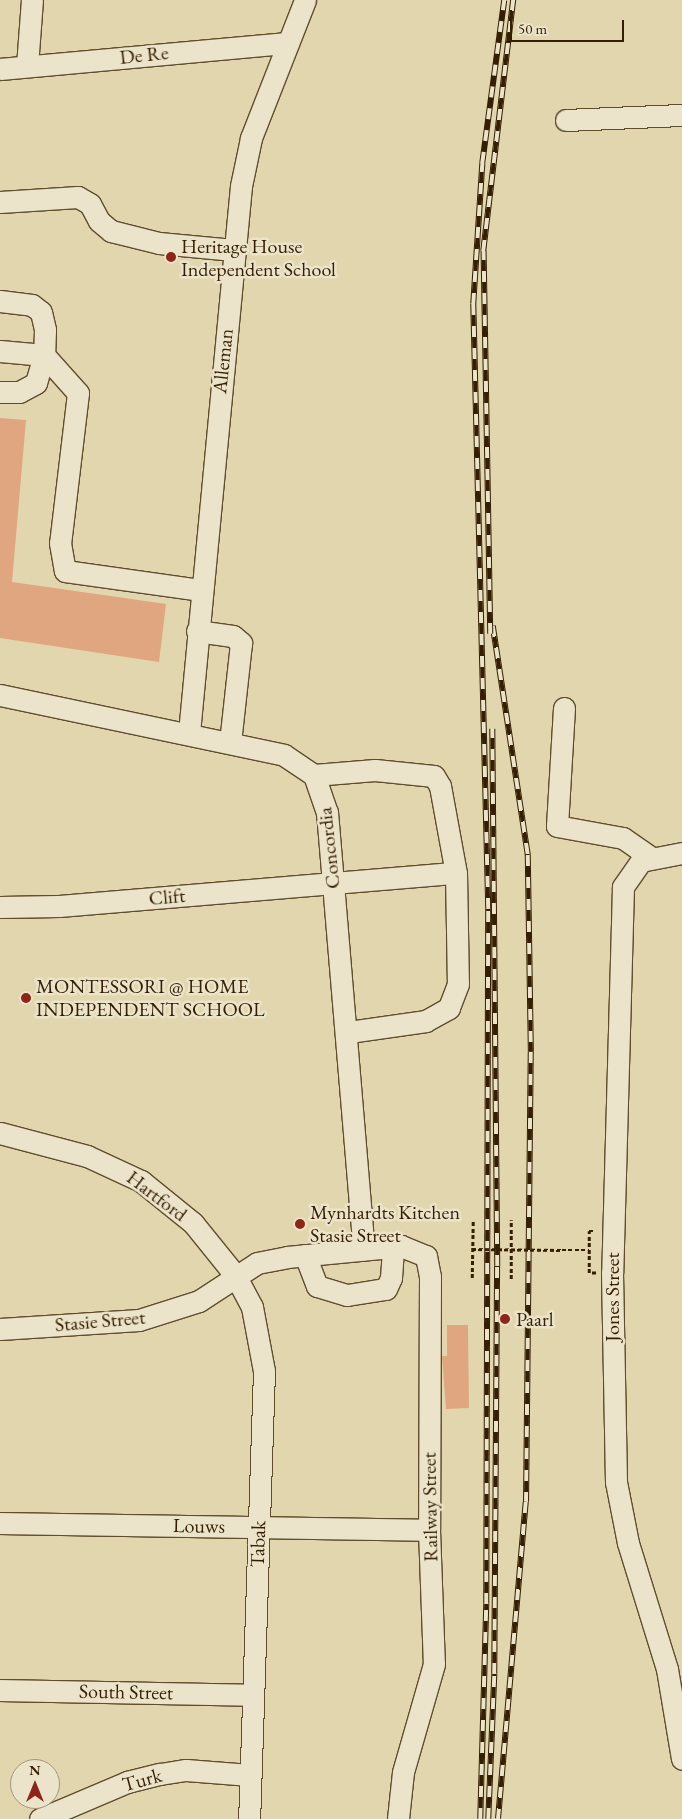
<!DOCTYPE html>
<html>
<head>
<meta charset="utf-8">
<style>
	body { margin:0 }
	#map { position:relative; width:682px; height:1819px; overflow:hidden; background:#e1d6ad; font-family:"EB Garamond",serif }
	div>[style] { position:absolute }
	.building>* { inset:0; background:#dfa67f }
	.path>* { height:2.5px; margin-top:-1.25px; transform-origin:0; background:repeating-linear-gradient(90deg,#341f03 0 4px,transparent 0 6.5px) }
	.roads { filter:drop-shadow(1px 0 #5f4d2e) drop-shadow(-1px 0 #5f4d2e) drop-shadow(0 1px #5f4d2e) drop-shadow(0 -1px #5f4d2e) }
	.minor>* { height:21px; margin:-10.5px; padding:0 10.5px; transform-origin:10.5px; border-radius:10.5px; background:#ece4ca }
	.rail>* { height:5.5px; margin-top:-2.75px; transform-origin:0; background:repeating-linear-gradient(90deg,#ece4ca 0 11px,#341f03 0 22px); box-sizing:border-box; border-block:1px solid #341f03 }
	.path-bridge>* { height:2.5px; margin-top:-1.25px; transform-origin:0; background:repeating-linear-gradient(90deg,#341f03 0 4px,transparent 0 6.5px) }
	.dots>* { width:14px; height:14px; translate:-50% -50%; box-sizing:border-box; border:2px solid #ece4ca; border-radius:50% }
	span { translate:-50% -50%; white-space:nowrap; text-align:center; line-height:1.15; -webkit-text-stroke:5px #ece4ca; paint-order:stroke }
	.street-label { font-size:20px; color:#341f03 }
	.poi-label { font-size:20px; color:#341f03 }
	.left { translate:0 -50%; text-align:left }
	.north { position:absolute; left:10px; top:1759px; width:50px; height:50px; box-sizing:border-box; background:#ece4ca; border:1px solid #a2957a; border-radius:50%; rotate:0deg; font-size:14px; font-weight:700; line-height:20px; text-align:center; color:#341f03 }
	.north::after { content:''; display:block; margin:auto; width:18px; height:22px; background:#8f2418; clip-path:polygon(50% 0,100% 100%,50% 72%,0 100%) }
	.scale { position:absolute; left:510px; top:20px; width:114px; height:22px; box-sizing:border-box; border:2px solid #341f03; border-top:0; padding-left:6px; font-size:15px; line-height:18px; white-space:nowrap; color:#341f03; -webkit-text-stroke:4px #ece4ca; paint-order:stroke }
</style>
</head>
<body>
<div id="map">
	<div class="building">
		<div style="clip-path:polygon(0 418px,26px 420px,12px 582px,166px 604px,159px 662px,0 638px)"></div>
		<div style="clip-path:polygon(447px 1325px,468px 1325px,469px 1408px,446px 1409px,442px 1356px,447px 1356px)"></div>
	</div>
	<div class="path">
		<div style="left:562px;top:1250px;width:27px"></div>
		<div style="left:596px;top:1273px;width:7px;rotate:180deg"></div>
		<div style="left:589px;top:1273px;width:42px;rotate:-90deg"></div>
		<div style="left:589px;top:1231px;width:7px"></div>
		<div style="left:472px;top:1278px;width:57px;rotate:-89deg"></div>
		<div style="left:511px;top:1279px;width:59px;rotate:-90deg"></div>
	</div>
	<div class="roads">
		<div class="minor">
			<div style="left:27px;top:66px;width:66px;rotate:-85.7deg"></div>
			<div style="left:0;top:69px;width:289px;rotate:-5.2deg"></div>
			<div style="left:566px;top:120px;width:116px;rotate:-2.5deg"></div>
			<div style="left:0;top:202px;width:78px;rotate:-3.7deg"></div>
			<div style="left:78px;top:197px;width:14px;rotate:30deg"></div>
			<div style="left:90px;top:204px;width:19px;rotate:62deg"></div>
			<div style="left:99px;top:221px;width:16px;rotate:40deg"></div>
			<div style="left:111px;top:231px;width:49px;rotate:14deg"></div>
			<div style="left:159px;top:243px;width:75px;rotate:5.3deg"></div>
			<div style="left:0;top:301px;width:32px;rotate:7deg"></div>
			<div style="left:32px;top:305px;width:11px;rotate:38deg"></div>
			<div style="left:41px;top:312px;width:18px;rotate:77deg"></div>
			<div style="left:45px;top:330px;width:25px;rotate:92deg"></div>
			<div style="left:44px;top:355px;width:29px;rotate:106deg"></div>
			<div style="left:36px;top:383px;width:19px;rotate:152deg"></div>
			<div style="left:19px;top:392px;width:19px;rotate:180deg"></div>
			<div style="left:0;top:351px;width:44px;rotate:5.2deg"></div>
			<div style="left:44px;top:355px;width:51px;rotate:48.2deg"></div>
			<div style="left:78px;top:393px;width:151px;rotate:96.8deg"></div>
			<div style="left:60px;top:543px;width:28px;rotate:80deg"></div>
			<div style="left:65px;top:571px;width:136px;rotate:8deg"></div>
			<div style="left:197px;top:631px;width:36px;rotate:8deg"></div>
			<div style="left:233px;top:636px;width:11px;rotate:41deg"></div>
			<div style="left:241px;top:643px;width:100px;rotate:96.3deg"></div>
			<div style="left:0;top:695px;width:290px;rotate:11.9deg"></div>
			<div style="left:284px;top:755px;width:36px;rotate:34deg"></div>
			<div style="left:314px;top:775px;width:39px;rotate:71deg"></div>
			<div style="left:327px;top:812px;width:439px;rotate:85.2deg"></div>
			<div style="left:564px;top:708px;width:118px;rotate:93.4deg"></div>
			<div style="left:557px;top:826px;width:67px;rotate:10.3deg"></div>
			<div style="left:623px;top:838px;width:33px;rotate:35deg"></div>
			<div style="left:189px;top:733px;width:549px;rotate:-84.57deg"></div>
			<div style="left:241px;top:186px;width:49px;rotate:-78.2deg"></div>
			<div style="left:251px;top:138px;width:148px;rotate:-68.6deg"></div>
			<div style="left:314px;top:775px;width:61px;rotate:-4.7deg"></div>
			<div style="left:375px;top:770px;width:59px;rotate:5.8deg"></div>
			<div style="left:434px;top:776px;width:12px;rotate:59deg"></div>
			<div style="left:440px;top:786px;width:88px;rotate:79.6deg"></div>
			<div style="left:456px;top:873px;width:111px;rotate:89deg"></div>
			<div style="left:458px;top:984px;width:26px;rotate:111deg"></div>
			<div style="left:449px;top:1008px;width:26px;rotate:151deg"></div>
			<div style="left:426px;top:1021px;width:78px;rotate:171.9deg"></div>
			<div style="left:682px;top:853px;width:42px;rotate:169deg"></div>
			<div style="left:641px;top:861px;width:32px;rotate:125deg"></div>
			<div style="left:623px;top:887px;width:386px;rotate:91.6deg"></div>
			<div style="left:612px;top:1273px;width:209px;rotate:88.9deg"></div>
			<div style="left:616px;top:1482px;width:62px;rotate:78.9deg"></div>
			<div style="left:628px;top:1543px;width:132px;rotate:72.8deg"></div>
			<div style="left:667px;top:1669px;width:91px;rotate:80.5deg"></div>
			<div style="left:0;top:907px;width:59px;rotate:-1deg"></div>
			<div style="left:59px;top:906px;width:398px;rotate:-4.8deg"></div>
			<div style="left:0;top:1133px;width:90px;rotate:14.8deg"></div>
			<div style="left:87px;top:1156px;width:60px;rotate:24.8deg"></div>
			<div style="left:141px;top:1181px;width:67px;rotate:38.9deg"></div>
			<div style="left:193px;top:1223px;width:67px;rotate:51.1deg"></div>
			<div style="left:235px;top:1275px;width:36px;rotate:62deg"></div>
			<div style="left:252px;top:1307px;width:65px;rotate:79.4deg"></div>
			<div style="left:264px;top:1371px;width:448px;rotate:91.9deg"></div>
			<div style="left:305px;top:1255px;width:33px;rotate:69deg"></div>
			<div style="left:317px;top:1286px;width:31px;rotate:17deg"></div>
			<div style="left:347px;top:1295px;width:39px;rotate:-9deg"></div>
			<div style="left:386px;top:1289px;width:12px;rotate:-66deg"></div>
			<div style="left:391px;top:1278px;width:32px;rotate:-86deg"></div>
			<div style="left:0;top:1329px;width:139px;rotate:-3.7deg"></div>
			<div style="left:139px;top:1320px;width:63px;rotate:-17.6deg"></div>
			<div style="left:199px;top:1301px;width:69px;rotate:-33.2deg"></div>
			<div style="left:257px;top:1263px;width:31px;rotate:-11deg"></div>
			<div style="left:287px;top:1257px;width:115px;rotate:-5.5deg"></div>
			<div style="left:401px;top:1246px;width:27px;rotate:22deg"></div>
			<div style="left:426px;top:1256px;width:20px;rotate:79deg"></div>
			<div style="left:430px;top:1276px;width:254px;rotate:90.2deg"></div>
			<div style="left:429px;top:1530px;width:134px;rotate:87.9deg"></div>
			<div style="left:434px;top:1664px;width:112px;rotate:106deg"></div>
			<div style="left:403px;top:1772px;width:47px;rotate:96.1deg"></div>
			<div style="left:0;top:1523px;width:429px;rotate:0.9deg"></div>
			<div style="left:0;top:1690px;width:253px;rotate:1.1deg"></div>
			<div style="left:40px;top:1819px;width:95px;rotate:-23deg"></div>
			<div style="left:127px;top:1782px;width:34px;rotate:-14deg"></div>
			<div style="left:160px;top:1774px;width:26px;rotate:-9deg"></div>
			<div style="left:186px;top:1770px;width:64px;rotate:4.5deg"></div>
		</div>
	</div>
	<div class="rail">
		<div style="left:493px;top:626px;width:232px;rotate:81.3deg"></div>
		<div style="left:528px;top:855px;width:197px;rotate:89.1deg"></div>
		<div style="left:531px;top:1052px;width:450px;rotate:90.6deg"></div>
		<div style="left:526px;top:1502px;width:318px;rotate:95deg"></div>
		<div style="left:490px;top:634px;width:383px;rotate:-91deg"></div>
		<div style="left:483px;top:251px;width:253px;rotate:-83.2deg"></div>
		<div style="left:480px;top:1819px;width:215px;rotate:-88.4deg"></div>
		<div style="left:486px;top:1604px;width:695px;rotate:-89.84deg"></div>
		<div style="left:488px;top:909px;width:605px;rotate:-91.42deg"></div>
		<div style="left:473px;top:304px;width:141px;rotate:-86.3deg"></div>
		<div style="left:482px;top:163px;width:164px;rotate:-82.3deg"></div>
		<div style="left:488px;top:1819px;width:145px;rotate:-87.6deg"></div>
		<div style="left:494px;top:1674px;width:408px;rotate:-89.6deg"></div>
		<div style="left:497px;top:1266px;width:537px;rotate:-90.53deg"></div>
	</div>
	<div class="path-bridge">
		<div style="left:472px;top:1249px;width:90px;rotate:0.6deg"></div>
	</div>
	<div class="dots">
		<div style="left:171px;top:257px;background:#8f2418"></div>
		<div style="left:26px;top:998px;background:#8f2418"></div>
		<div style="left:300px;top:1224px;background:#8f2418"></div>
		<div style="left:505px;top:1319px;background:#8f2418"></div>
	</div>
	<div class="street-label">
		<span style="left:144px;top:55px;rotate:-6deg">De Re</span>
		<span style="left:223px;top:361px;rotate:-84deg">Alleman</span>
		<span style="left:329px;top:848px;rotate:-96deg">Concordia</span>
		<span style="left:167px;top:897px;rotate:-5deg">Clift</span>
		<span style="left:157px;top:1196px;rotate:37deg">Hartford</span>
		<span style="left:612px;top:1297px;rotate:-90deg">Jones Street</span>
		<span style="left:100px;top:1321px;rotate:-5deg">Stasie Street</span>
		<span style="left:430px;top:1507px;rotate:-91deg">Railway Street</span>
		<span style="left:199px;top:1526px;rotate:1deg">Louws</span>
		<span style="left:258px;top:1544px;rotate:-88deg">Tabak</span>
		<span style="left:126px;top:1692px;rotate:1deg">South Street</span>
		<span style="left:142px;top:1780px;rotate:-15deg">Turk</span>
	</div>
	<div class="poi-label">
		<span class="left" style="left:181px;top:258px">Heritage House<br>Independent School</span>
		<span class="left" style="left:36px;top:998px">MONTESSORI @ HOME<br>INDEPENDENT SCHOOL</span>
		<span class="left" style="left:310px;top:1224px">Mynhardts Kitchen<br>Stasie Street</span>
		<span class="left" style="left:516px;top:1319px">Paarl</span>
	</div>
	<div class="north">N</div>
	<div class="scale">50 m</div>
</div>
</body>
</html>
